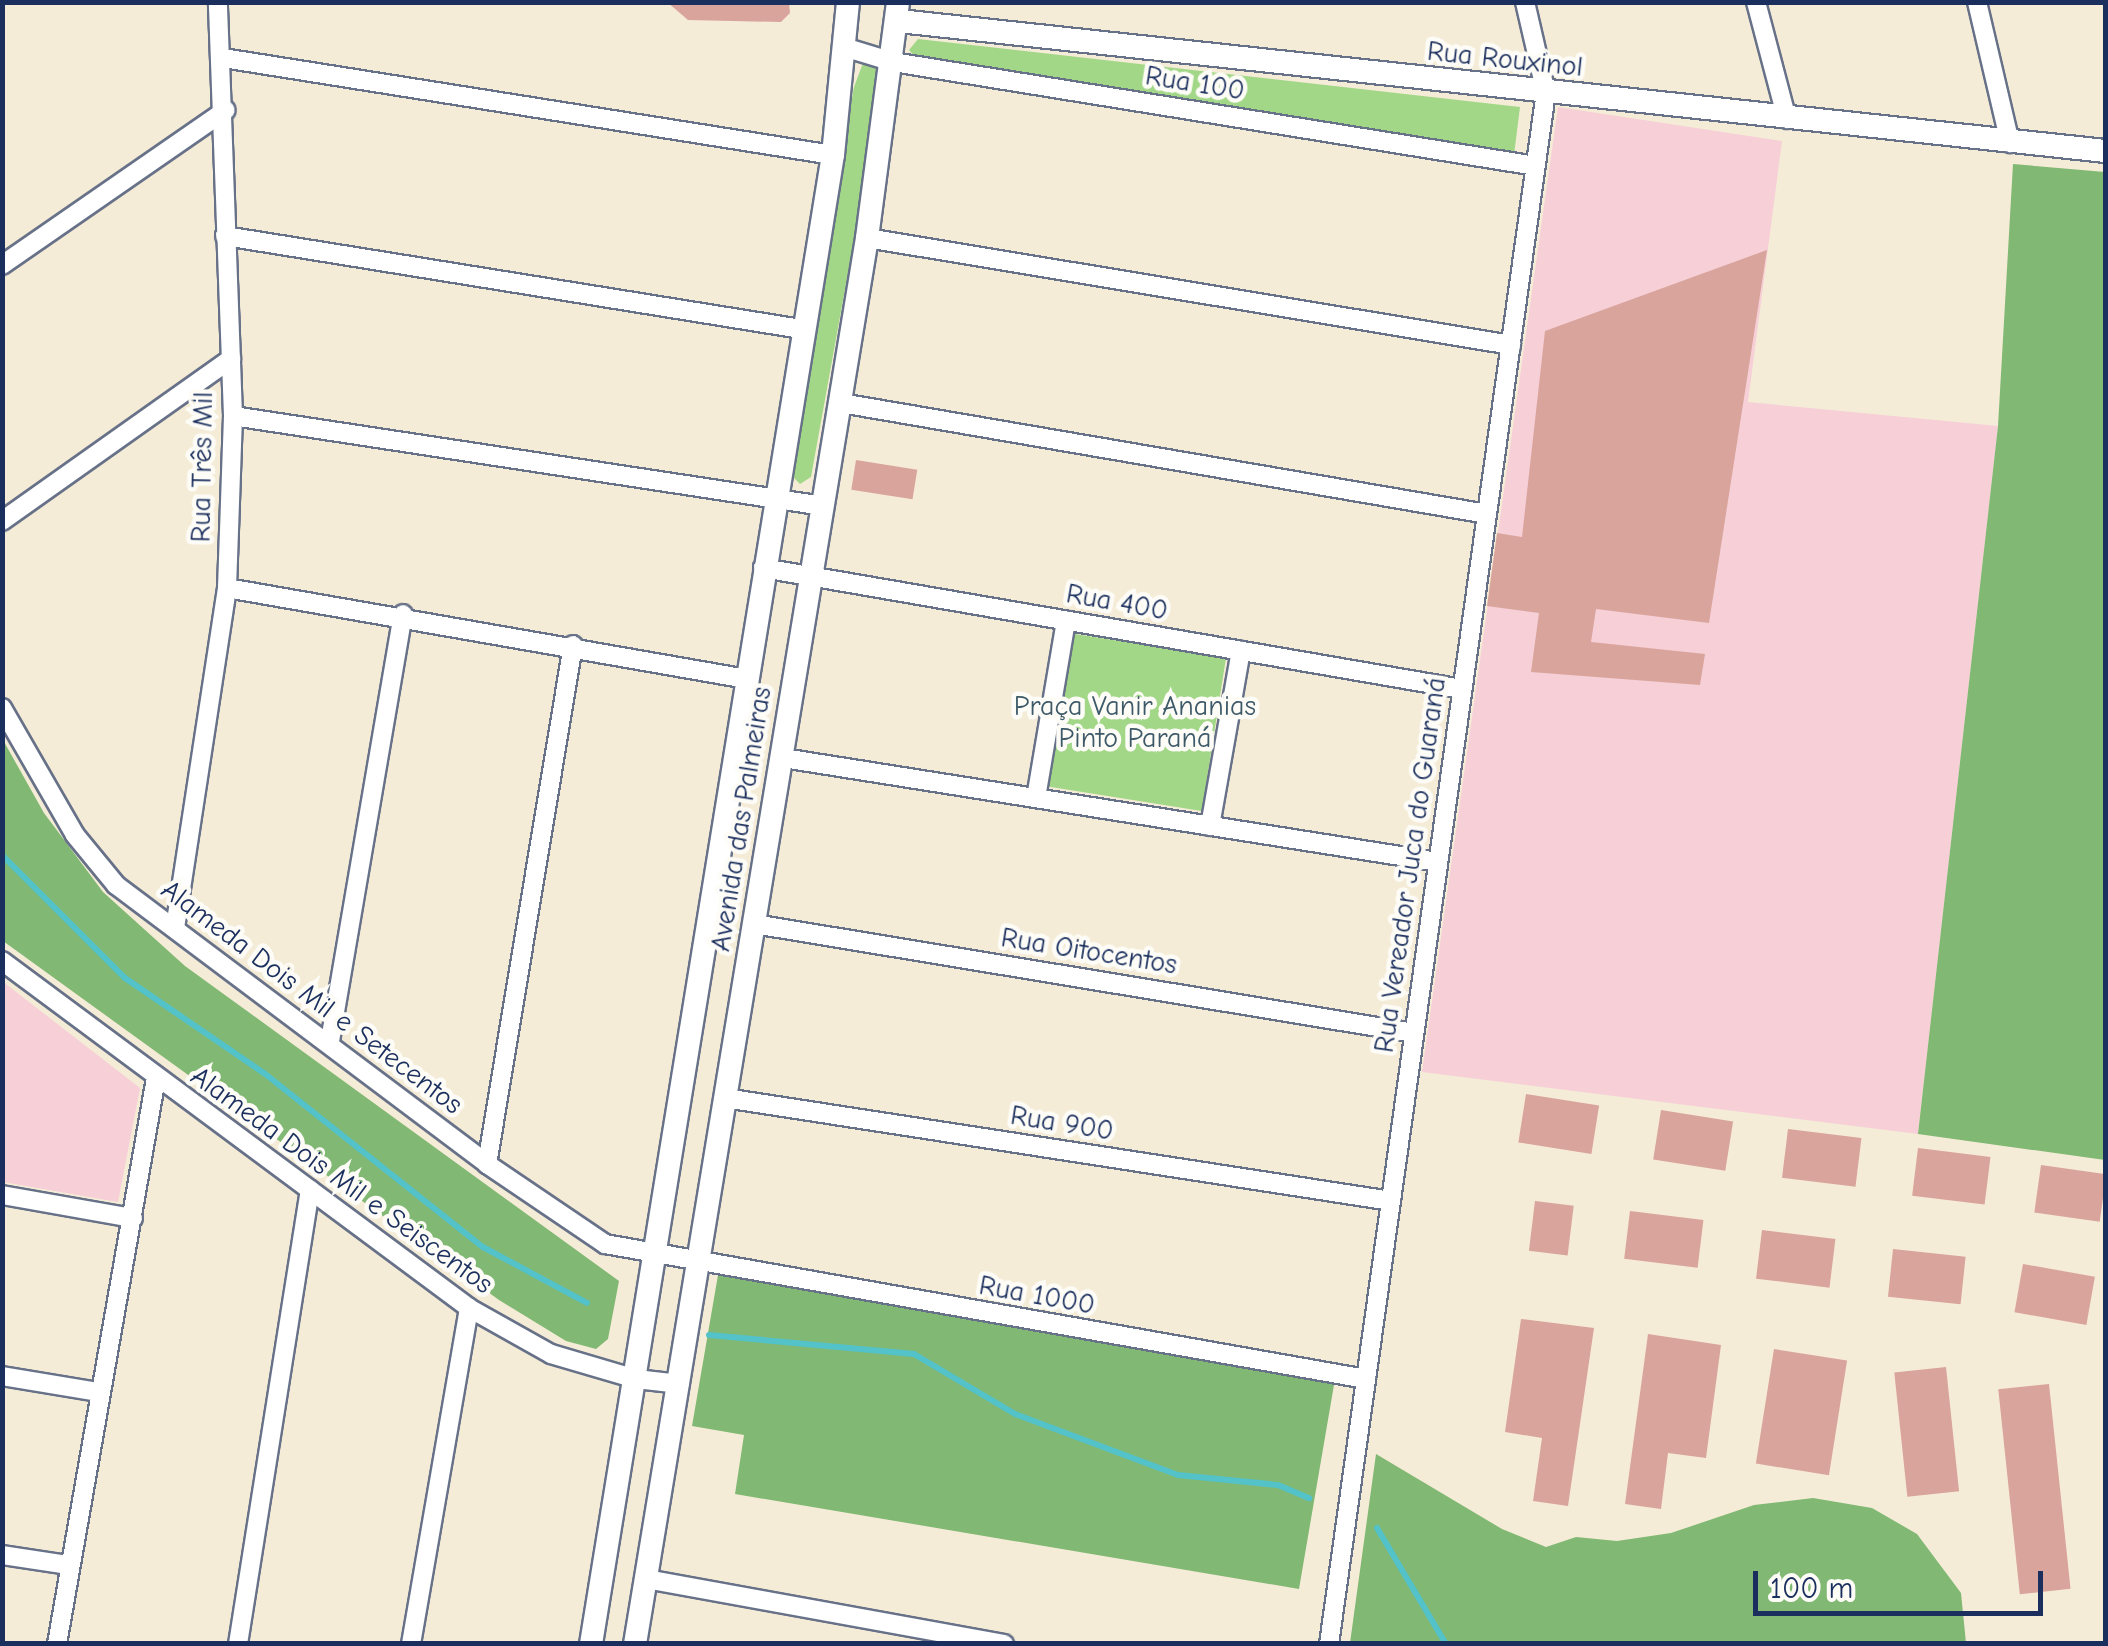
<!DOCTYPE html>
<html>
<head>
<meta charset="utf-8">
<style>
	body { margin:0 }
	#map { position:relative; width:2108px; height:1646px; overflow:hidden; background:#f5ecd7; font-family:"Comic Neue",sans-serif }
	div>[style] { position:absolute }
	.built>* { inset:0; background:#f6cfd7 }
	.green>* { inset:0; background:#a2d788; transform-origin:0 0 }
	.forest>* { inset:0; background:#81b874 }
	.stream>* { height:6px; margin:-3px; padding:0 3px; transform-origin:3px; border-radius:3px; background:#54c2c9 }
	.building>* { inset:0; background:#d9a49c; transform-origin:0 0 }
	.roads { filter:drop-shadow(2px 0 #677188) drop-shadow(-2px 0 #677188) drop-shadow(0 2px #677188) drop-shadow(0 -2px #677188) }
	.minor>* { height:18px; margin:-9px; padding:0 9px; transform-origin:9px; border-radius:9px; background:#fff }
	.tertiary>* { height:22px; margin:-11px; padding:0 11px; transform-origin:11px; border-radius:11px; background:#fff }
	span { translate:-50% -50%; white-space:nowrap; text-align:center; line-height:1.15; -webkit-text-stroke:9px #fdfcf7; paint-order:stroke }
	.street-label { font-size:28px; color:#1b2f5e }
	.park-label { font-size:28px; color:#3d5968 }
	.frame { position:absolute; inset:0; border:5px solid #1b2f5e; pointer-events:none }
	.scale { position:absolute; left:1753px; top:1571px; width:290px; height:45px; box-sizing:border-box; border:5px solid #1b2f5e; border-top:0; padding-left:12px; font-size:30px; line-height:35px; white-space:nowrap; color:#1b2f5e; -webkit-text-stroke:8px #fdfcf7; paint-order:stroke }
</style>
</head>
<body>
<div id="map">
	<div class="built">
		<div style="clip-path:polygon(1558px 107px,1782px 141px,1748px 402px,1998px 426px,1918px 1134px,1422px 1072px)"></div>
		<div style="clip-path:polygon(2px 981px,140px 1088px,118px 1202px,3px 1182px)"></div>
	</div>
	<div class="green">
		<div style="clip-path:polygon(918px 39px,1520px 107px,1514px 155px,915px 57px,909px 50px)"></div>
		<div style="clip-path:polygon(879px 59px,879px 101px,811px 477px,800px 484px,793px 477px,791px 425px,854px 87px,863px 63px)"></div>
		<div style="left:1069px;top:633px;width:159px;height:155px;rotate:9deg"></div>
	</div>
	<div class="forest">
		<div style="clip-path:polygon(2013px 164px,2105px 172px,2105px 1160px,1918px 1134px,1998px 426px)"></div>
		<div style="clip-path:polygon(3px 740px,44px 813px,103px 892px,185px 966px,619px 1281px,608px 1339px,596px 1349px,566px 1341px,499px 1300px,3px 941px)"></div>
		<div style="clip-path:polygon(718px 1275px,1335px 1379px,1299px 1589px,735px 1494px,744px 1435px,692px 1426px)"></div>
		<div style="clip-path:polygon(1376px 1454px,1502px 1529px,1546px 1547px,1576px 1537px,1617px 1541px,1671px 1533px,1754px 1505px,1813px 1498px,1872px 1508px,1917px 1534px,1961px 1593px,1966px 1643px,1350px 1643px)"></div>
	</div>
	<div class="stream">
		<div style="left:2px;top:855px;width:174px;rotate:45deg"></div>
		<div style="left:125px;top:978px;width:168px;rotate:34.4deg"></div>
		<div style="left:264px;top:1073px;width:280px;rotate:38.5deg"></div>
		<div style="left:483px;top:1247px;width:118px;rotate:28.3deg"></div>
		<div style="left:709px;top:1335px;width:206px;rotate:5.3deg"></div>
		<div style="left:914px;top:1354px;width:117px;rotate:30.7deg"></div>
		<div style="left:1015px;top:1414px;width:174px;rotate:20.5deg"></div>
		<div style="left:1178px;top:1475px;width:100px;rotate:5.7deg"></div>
		<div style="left:1278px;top:1485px;width:34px;rotate:23deg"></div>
		<div style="left:1377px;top:1528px;width:135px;rotate:59.3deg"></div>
	</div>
	<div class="building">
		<div style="clip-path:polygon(667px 2px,789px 2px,790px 13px,781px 22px,688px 20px)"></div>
		<div style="clip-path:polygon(1767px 250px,1709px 623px,1596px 609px,1591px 642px,1705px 654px,1700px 685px,1531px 672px,1539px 613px,1487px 606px,1497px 533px,1522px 537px,1545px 331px)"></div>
		<div style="left:856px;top:460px;width:62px;height:30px;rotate:9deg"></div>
		<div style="left:1526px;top:1094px;width:74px;height:49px;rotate:9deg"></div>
		<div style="left:1661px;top:1110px;width:73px;height:50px;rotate:9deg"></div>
		<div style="left:1788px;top:1129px;width:74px;height:49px;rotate:7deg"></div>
		<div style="left:1918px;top:1148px;width:73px;height:48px;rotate:7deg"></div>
		<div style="left:2041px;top:1165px;width:66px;height:48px;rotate:8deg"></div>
		<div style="left:1535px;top:1201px;width:39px;height:50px;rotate:7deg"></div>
		<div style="left:1630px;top:1211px;width:74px;height:48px;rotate:7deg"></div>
		<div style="left:1762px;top:1230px;width:74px;height:49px;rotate:7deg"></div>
		<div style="left:1893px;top:1249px;width:73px;height:48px;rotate:6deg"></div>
		<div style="left:2023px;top:1264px;width:73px;height:49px;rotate:10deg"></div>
		<div style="clip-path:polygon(1521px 1319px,1594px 1328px,1568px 1506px,1533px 1501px,1542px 1438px,1505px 1432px)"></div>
		<div style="clip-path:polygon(1648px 1334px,1721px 1345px,1706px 1458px,1668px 1453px,1661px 1509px,1625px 1504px)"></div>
		<div style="left:1774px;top:1349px;width:74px;height:116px;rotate:9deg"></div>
		<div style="left:1946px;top:1367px;width:125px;height:52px;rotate:84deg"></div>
		<div style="left:2049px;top:1384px;width:206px;height:51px;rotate:84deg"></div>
	</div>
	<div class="roads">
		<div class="minor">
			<div style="left:1756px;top:2px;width:121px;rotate:75.2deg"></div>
			<div style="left:1977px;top:2px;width:145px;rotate:76.8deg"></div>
			<div style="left:847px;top:48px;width:48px;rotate:16.9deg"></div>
			<div style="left:893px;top:62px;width:651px;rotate:9.19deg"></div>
			<div style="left:223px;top:58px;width:618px;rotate:9.04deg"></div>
			<div style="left:225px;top:236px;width:583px;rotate:9.17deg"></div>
			<div style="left:867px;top:238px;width:653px;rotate:9.43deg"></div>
			<div style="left:2px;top:265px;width:272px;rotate:-34.7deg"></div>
			<div style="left:841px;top:403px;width:655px;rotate:9.75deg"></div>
			<div style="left:233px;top:416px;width:597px;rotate:8.67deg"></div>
			<div style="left:2px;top:521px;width:281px;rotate:-35.3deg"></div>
			<div style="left:763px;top:568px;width:709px;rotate:9.82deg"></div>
			<div style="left:227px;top:588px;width:528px;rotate:9.93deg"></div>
			<div style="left:2px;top:708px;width:146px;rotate:60.1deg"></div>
			<div style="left:75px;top:835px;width:65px;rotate:50.6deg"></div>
			<div style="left:116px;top:885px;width:464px;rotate:36.9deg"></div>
			<div style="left:487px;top:1164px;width:143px;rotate:34.1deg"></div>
			<div style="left:605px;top:1244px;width:773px;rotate:10.06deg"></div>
			<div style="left:783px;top:758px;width:663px;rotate:9.02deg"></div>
			<div style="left:1036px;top:798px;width:180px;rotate:-80.4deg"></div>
			<div style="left:1210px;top:826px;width:178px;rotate:-80deg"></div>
			<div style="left:754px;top:924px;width:669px;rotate:9.38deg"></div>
			<div style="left:175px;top:928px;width:344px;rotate:-81.3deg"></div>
			<div style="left:227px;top:588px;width:172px;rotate:-88deg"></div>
			<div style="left:233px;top:416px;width:414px;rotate:-92.1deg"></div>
			<div style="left:2px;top:961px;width:582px;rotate:36.61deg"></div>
			<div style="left:469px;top:1308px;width:94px;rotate:29.3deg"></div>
			<div style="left:551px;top:1354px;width:89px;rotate:16.4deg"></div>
			<div style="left:636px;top:1379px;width:44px;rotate:6.5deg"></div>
			<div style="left:330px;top:1041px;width:433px;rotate:-80.3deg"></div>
			<div style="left:725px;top:1098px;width:674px;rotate:8.79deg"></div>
			<div style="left:487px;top:1164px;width:526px;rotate:-80.59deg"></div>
			<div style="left:2px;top:1195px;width:133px;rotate:10deg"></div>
			<div style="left:2px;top:1376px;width:97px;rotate:9.5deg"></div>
			<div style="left:2px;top:1555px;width:67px;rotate:8.6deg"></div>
			<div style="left:646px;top:1579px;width:364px;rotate:10.3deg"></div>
			<div style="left:57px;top:1644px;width:575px;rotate:-80.08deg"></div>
			<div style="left:238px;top:1644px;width:460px;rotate:-81deg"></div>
			<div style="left:411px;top:1644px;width:341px;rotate:-80.2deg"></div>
			<div style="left:1329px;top:1644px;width:1566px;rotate:-82.04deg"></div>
			<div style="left:1546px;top:93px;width:93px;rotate:-103deg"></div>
		</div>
		<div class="tertiary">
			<div style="left:899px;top:21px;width:1214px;rotate:6.15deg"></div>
			<div style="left:591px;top:1644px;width:1509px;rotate:-80.77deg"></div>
			<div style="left:833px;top:155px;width:154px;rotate:-84.4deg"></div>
			<div style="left:635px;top:1644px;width:1425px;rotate:-80.63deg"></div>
			<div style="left:867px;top:238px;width:238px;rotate:-82.5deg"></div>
		</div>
	</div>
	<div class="street-label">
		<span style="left:1505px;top:59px;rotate:6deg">Rua Rouxinol</span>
		<span style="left:1195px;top:83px;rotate:9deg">Rua 100</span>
		<span style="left:202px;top:467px;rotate:-89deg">Rua Três Mil</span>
		<span style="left:1117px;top:602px;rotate:10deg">Rua 400</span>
		<span style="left:741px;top:819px;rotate:-81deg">Avenida das Palmeiras</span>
		<span style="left:1410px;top:865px;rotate:-82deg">Rua Vereador Juca do Guaraná</span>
		<span style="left:1089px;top:951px;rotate:9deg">Rua Oitocentos</span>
		<span style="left:312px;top:997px;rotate:37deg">Alameda Dois Mil e Setecentos</span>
		<span style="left:1062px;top:1123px;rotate:9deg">Rua 900</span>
		<span style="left:342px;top:1180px;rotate:36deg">Alameda Dois Mil e Seiscentos</span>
		<span style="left:1037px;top:1295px;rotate:10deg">Rua 1000</span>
	</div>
	<div class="park-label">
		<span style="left:1135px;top:722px">Praça Vanir Ananias<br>Pinto Paraná</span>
	</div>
	<div class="frame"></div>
	<div class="scale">100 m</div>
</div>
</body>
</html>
